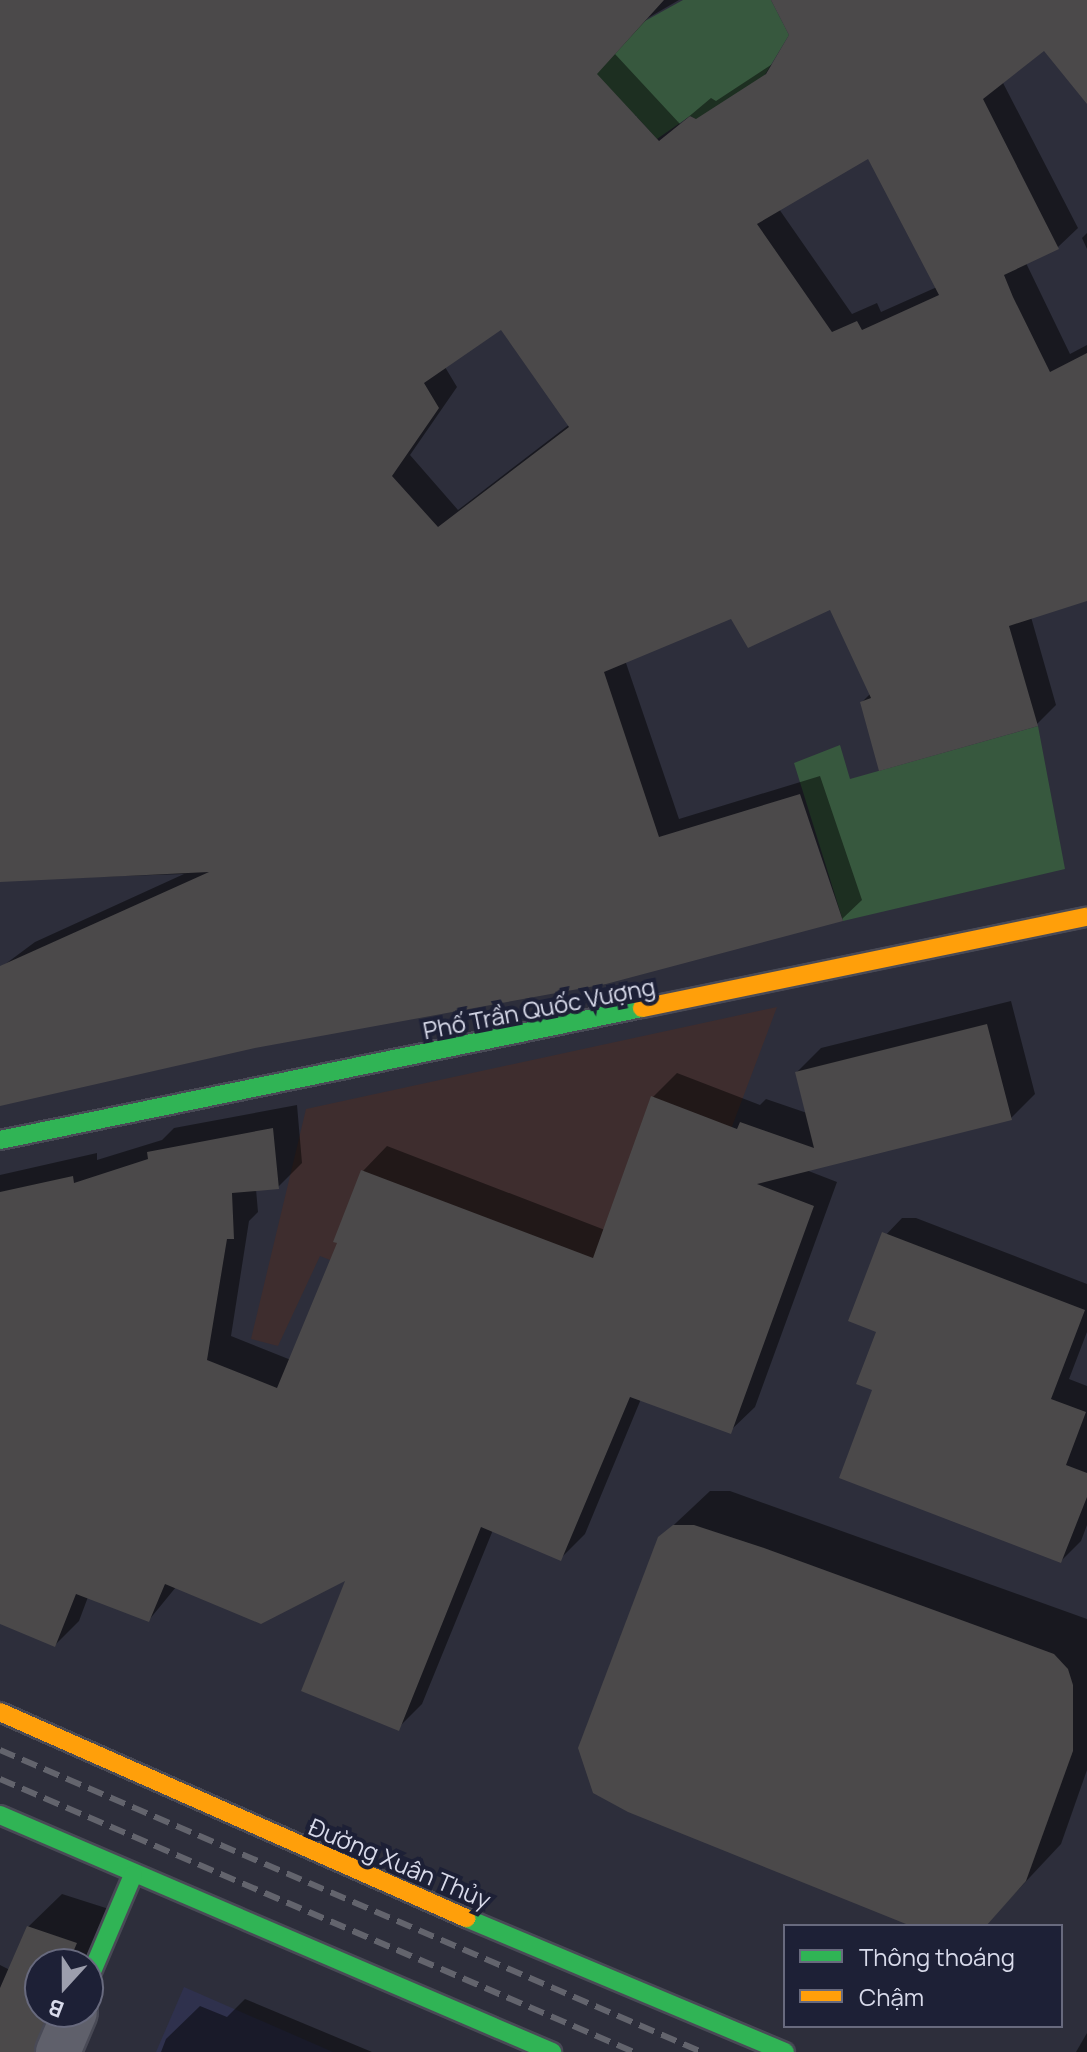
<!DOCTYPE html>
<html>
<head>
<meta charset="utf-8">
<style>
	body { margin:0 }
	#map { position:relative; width:1087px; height:2052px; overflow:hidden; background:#2d2e3b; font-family:Manrope,sans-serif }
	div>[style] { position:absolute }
	.commercial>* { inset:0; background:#3e2d2e }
	.built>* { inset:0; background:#2f314d }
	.green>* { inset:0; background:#37583e }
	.shadow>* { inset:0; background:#0007 }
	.building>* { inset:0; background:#4b494a }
	.roads { filter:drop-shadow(2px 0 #494a56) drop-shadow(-2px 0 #494a56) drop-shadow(0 2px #494a56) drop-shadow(0 -2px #494a56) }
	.street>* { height:44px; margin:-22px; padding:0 22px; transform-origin:22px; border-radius:22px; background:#5f606b }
	.fast>* { height:18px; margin:-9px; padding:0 9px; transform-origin:9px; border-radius:9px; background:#30b455 }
	.slow>* { height:18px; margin:-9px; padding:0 9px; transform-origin:9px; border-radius:9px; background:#ff9f0a }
	.rail>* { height:6px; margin-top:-3px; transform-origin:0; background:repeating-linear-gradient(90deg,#63646d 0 16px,transparent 0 24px) }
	span { translate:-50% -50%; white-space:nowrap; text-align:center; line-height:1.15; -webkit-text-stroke:8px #1d2036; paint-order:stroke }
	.street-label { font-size:24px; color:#d8daea }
	.legend { position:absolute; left:783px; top:1924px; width:280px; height:104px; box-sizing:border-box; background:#1d2036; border:2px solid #686a7e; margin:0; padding:10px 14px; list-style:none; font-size:24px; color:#d8daea }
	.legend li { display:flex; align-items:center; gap:16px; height:40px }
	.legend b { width:40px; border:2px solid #686a7e }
	.north { position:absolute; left:24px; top:1948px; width:80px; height:80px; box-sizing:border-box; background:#1d2036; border:2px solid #686a7e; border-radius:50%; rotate:201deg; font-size:22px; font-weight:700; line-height:32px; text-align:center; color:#d8daea }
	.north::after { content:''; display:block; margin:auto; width:28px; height:36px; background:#9c9ead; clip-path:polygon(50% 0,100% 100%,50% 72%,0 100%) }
</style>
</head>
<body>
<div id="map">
	<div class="commercial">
		<div style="clip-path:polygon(777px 1007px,636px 1382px,320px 1256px,278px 1346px,251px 1339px,306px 1109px)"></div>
	</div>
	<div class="built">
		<div style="clip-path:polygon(184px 1987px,333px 2052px,156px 2052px)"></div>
	</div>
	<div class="green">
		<div style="clip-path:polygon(683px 0,771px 0,789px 35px,763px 78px,698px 120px,690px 116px,657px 139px,635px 115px,538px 136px,622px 42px,645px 21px)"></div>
		<div style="clip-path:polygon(1038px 726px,1065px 869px,843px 921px,794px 763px,840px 745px,850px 779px)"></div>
	</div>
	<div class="shadow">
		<div style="clip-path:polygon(evenodd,0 0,679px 0,648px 18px,615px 54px,680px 124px,711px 98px,716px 101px,774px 63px,791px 35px,773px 0,1087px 0,1087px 101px,1044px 49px,1002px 81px,1078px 228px,1058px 247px,1026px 263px,1070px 354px,1087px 345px,1087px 604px,1087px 599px,1031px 617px,1056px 705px,1037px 724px,862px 702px,871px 693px,831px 608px,732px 616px,625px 660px,679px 819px,820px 776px,862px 900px,842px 919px,0 1103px,0 968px,35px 942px,184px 874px,0 880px,0 0,869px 156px,937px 287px,881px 312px,877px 303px,852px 314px,779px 209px,869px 156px,0 0,501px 327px,570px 424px,458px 510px,410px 455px,457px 387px,445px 367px,501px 327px)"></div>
		<div style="clip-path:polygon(1087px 233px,1087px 249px,1082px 238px)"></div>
		<div style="clip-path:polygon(1011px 1001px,1035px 1094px,1011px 1118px,806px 1170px,837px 1182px,755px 1407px,730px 1431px,641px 1399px,585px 1534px,561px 1558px,493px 1530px,422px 1704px,398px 1728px,349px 1577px,176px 1587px,149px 1620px,88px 1597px,79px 1621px,55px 1645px,0 1622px,0 1175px,97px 1153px,97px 1160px,162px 1140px,174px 1128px,297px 1105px,302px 1163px,278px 1187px,256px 1189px,258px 1212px,249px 1221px,231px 1336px,291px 1360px,340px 1242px,336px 1241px,363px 1171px,387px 1146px,605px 1230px,653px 1097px,677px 1073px,760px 1105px,766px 1099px,807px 1113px,797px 1072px,821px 1048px)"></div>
		<div style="clip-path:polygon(902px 1218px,916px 1218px,1087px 1284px,1087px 1332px,1069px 1379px,1087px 1386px,1087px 1525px,1081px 1541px,1061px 1561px,875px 1389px,882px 1239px)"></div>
		<div style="clip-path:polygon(710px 1491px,730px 1491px,1087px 1619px,1087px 1770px,1061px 1844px,984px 1926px,923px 1926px,660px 1538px)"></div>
		<div style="clip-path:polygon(62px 1894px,109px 1909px,88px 1964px,40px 1964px,40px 2012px,67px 2012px,70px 2052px,0 2052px,0 1965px,10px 1970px,28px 1927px)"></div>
		<div style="clip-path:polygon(245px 1999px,372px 2052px,161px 2052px,166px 2039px,200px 2006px,227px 2017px)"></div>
		<div style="clip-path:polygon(1087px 2033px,1087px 2052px,1076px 2052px)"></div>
	</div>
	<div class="building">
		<div style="clip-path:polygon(evenodd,0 0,664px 0,597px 74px,659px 141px,690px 116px,696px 119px,766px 74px,789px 35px,771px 0,1087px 0,1087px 104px,1044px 51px,983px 99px,1059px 249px,1004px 275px,1013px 297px,1050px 372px,1087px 353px,1087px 601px,1009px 626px,1038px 726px,879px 771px,860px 702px,871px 698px,830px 610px,748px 648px,731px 619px,604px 672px,659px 837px,800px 794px,843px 921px,606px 984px,255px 1048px,0 1106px,0 966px,209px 872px,0 882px,0 0,868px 159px,939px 295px,862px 330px,857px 321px,832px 332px,757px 224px,868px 159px,0 0,501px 330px,569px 427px,438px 527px,392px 476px,439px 408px,424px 383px,501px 330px)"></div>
		<div style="clip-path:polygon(987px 1024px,1012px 1120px,757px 1184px,814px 1206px,731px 1434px,630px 1397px,561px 1561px,481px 1527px,399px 1731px,301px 1691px,345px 1581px,261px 1624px,165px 1584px,149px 1622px,76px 1594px,55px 1647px,0 1624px,0 1192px,73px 1176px,74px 1183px,148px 1159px,147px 1152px,273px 1128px,279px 1189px,232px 1193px,234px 1239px,227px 1239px,207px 1360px,277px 1388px,337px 1243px,333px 1242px,361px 1170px,593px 1258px,651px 1096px,737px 1129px,740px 1122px,814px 1148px,795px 1072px)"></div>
		<div style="clip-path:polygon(882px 1232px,1085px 1310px,1051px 1399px,1086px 1412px,1066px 1465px,1087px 1473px,1087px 1497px,1061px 1563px,839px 1478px,872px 1390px,856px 1384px,876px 1332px,848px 1321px)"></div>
		<div style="clip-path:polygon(673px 1525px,694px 1525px,761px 1547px,1054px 1654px,1068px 1669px,1073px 1685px,1073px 1751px,1026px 1881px,986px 1926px,911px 1926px,628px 1812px,593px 1793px,578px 1748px,658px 1537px)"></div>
		<div style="clip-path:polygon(27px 1926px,77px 1943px,68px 1964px,40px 1964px,40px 2012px,48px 2012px,34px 2052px,0 2052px,0 1988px)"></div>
	</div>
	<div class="roads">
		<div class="street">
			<div style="left:58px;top:2052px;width:43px;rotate:-67deg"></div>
		</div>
		<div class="fast">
			<div style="left:0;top:1140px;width:655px;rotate:-11.62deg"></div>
			<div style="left:0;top:1815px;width:601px;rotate:23.24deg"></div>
			<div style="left:466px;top:1918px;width:346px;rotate:22.8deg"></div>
			<div style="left:88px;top:1981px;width:115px;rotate:-67deg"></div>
		</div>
		<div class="slow">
			<div style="left:642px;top:1008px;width:454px;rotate:-11.6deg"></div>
			<div style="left:0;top:1712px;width:510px;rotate:23.85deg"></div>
		</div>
	</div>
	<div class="rail">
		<div style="left:0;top:1750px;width:764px;rotate:23.28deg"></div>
		<div style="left:0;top:1779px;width:690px;rotate:23.3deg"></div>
	</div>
	<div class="street-label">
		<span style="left:539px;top:1008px;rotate:-11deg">Phố Trần Quốc Vượng</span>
		<span style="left:400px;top:1863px;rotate:23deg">Đường Xuân Thủy</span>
	</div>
	<ul class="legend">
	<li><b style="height:10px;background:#30b455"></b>Thông thoáng</li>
	<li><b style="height:10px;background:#ff9f0a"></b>Chậm</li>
	</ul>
	<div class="north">B</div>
</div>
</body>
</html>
